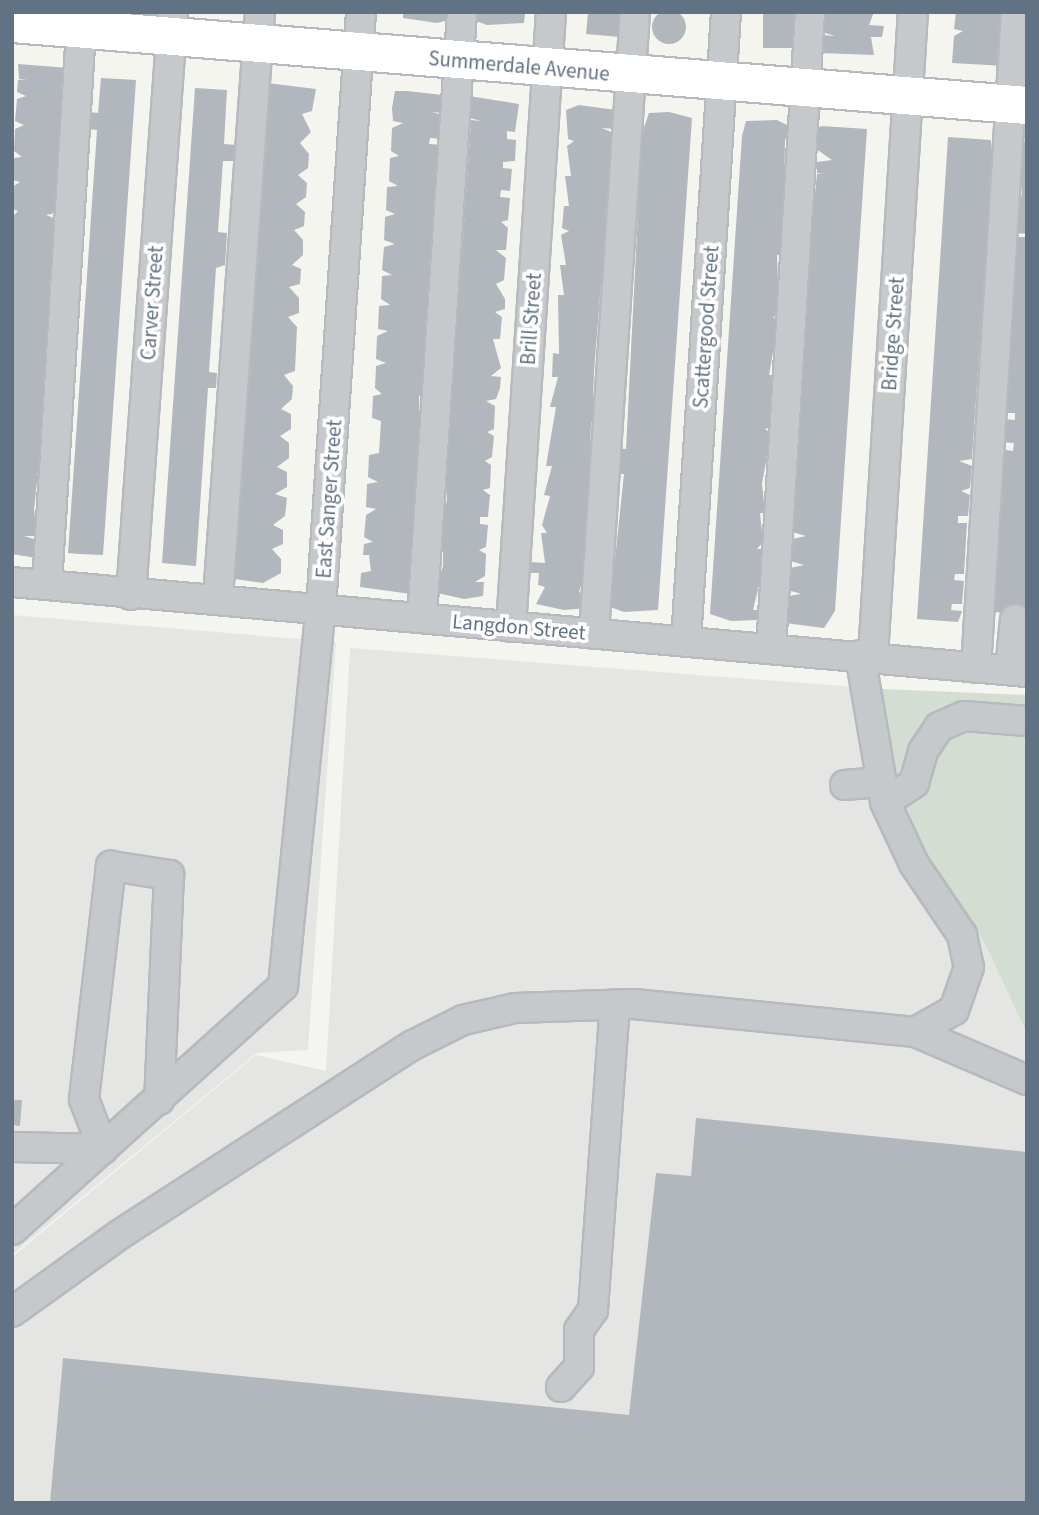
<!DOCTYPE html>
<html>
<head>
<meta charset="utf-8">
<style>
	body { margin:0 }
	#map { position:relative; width:1039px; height:1515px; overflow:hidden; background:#f5f5f0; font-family:"Source Sans 3",sans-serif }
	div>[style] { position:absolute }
	.built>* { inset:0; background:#e5e6e4 }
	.green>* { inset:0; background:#d4ddd1 }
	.building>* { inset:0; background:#b1b7bd; transform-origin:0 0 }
	.round { border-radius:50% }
	.roads { filter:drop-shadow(2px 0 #b6babe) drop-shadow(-2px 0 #b6babe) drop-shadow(0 2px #b6babe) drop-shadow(0 -2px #b6babe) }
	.minor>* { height:28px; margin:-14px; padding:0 14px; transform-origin:14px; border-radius:14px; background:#c6c9cc }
	.major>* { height:37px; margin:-18.5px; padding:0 18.5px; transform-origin:18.5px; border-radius:18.5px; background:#fff }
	span { translate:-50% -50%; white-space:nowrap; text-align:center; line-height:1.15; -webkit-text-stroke:7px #fff; paint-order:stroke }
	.street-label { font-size:21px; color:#617284 }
	.frame { position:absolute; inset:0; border:14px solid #617284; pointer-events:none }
</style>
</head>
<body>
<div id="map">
	<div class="built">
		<div style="clip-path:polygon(12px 615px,336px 642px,308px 1050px,257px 1053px,12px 1255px)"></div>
		<div style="clip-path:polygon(350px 648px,882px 689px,887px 737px,907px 809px,930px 862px,981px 936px,1027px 1033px,1027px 1503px,12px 1503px,12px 1257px,256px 1055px,326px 1071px)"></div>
	</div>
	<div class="green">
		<div style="clip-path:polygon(882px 689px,1027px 695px,1027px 1033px,981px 936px,930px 862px,907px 809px,887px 737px)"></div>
	</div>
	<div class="building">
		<div class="round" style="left:652px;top:10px;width:34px;height:34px"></div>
		<div style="clip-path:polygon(403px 12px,450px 12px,449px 20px,437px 23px,403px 18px)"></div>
		<div style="clip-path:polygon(476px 12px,525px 12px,524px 23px,487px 25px,476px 21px)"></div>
		<div style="clip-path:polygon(622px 12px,620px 37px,586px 34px,588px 13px)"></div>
		<div style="left:763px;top:12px;width:32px;height:36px"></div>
		<div style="clip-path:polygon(823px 12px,874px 12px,869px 25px,884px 26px,882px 37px,871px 37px,874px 55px,820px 53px,822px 35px,835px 36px,822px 32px)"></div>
		<div style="clip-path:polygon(956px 12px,1003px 12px,1006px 66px,952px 63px,954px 36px,963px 31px,954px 29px)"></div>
		<div style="clip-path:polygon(18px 64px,69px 68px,60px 212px,46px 215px,59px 220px,54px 301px,48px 304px,53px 308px,46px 337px,52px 337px,50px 359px,44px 366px,49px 367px,34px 510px,38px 536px,24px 536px,37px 540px,36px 558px,12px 554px,12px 217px,18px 211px,12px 209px,12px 187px,20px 182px,12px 180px,12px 168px,13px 158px,22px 157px,14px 151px,15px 129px,24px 125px,15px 121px,17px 99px,26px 96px,17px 92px,18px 80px,27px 79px,19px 79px)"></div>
		<div style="clip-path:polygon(101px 78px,136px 80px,103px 555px,79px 554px,68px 553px,97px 130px,87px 129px,89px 112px,98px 113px)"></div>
		<div style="clip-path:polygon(267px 83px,316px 89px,312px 111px,302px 114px,311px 132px,300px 143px,309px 154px,308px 168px,298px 175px,307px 183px,306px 197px,296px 204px,305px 212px,304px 226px,294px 230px,303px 240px,303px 255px,292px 265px,301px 269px,300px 284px,289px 287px,299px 298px,299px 313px,288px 317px,297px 327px,295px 371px,284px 375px,293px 386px,292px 399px,281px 409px,291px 414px,291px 429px,280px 436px,289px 443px,289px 458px,277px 467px,287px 472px,287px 487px,275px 494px,287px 498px,285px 516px,273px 525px,283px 530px,283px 544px,272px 549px,281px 559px,281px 573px,263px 583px,228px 578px)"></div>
		<div style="clip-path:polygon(195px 88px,227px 90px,224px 144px,236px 145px,235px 161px,223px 161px,218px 232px,227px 233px,225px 265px,216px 268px,209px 372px,217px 373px,216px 388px,208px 388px,196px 566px,162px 563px)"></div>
		<div style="clip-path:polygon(407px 91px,451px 96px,454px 114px,432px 112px,445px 116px,445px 128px,441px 139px,430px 138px,429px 144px,443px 145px,442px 159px,433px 214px,426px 395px,419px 396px,421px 453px,416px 456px,422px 456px,415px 484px,411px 594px,360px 587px,361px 573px,371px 571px,369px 555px,363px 555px,364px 544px,373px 542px,364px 537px,366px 515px,376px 509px,366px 507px,367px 484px,378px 482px,368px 477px,369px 455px,379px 453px,381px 421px,372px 418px,373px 396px,382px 394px,375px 388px,376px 366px,386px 363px,376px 359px,377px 336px,388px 331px,378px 329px,379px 306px,390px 305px,381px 299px,382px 276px,392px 275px,382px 270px,384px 247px,395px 244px,384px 240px,385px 217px,395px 214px,386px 210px,387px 187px,398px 186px,389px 181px,390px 158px,399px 156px,391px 151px,392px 128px,403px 123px,393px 121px,392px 108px,395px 91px)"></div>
		<div style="clip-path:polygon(469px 96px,519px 104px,515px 132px,507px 131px,507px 139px,516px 140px,515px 161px,503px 162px,503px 168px,512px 169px,510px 191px,501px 190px,500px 197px,510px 198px,508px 220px,501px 222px,508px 228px,506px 250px,496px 250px,506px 258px,504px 280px,496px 284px,505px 299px,505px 309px,495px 312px,502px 317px,500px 339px,493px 339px,501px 368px,491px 376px,501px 377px,500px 388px,496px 399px,486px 401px,495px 406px,494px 429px,487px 432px,494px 436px,492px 457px,485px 461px,491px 465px,490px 488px,483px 490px,490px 495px,488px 517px,480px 517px,480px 524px,488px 525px,486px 547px,479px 550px,486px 554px,485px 576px,475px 582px,484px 582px,483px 596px,464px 599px,433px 592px,443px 566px,443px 545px,436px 544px,447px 500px,446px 488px,438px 487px,439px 473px,447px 473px,471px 120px,481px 121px,459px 115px)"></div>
		<div style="clip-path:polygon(579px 105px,616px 110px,615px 129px,602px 128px,611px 132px,612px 146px,594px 372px,593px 398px,600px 398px,591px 424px,586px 573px,579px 591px,587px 608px,564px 610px,536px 604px,545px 587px,538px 585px,539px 573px,528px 573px,529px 562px,545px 563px,541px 533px,547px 533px,542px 525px,550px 496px,544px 495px,552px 466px,546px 466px,556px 407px,550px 407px,558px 377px,552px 377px,553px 353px,559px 354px,558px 295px,564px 295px,560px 265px,566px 265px,561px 235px,569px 231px,562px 228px,564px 206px,569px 206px,565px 176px,571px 176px,567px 146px,574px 141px,568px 139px,566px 110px)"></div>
		<div style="clip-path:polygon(669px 112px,692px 118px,658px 610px,624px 612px,610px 607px,624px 474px,618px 474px,614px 448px,626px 449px,642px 133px,649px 113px)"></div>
		<div style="clip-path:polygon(777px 120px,793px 128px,792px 140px,785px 139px,783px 254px,777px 255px,779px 311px,773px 318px,779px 318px,769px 375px,775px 375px,771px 427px,765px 429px,771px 433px,762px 484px,765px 513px,760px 513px,763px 542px,757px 549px,763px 549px,761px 577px,753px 610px,759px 610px,758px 620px,731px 621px,710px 614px,742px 136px,746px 121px)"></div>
		<div style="clip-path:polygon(822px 126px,867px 129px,835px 611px,824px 628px,785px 623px,788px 596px,801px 594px,788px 590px,790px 568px,804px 565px,790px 561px,792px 539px,806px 536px,792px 532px,814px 202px,817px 174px,823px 173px,817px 173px,817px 162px,832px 160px,809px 144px,810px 130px)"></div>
		<div style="clip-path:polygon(948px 137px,991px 140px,992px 160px,972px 459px,959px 461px,972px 466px,970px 488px,961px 491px,970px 495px,968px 516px,958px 516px,958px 523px,967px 523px,964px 574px,955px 574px,954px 580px,964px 581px,962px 604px,952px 604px,951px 610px,962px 611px,958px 622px,917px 619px)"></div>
		<div style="clip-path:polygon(1014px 142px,1027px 142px,1027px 234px,1015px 233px,1022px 192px)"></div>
		<div style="clip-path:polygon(1015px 237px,1027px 237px,1027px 614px,993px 612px,991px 580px,1000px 449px,1013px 451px,1014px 443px,1001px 442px,1002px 419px,1015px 420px,1015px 413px,1003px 413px)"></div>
		<div style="clip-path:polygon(12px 1100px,22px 1100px,20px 1126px,12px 1125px)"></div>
		<div style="clip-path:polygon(696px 1118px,1027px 1152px,1027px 1503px,50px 1503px,63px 1358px,629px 1415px,656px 1173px,691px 1176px)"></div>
	</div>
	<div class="roads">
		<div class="minor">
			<div style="left:12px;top:582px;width:1019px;rotate:5.07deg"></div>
			<div style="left:47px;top:585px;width:574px;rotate:-86.5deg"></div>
			<div style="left:131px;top:595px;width:585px;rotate:-85.88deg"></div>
			<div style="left:218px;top:598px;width:588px;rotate:-85.9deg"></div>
			<div style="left:422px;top:618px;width:607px;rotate:-86.22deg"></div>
			<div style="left:511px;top:627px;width:616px;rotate:-86.28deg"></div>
			<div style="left:594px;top:634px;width:623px;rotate:-86.23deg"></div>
			<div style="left:686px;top:641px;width:630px;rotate:-86.36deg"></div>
			<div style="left:771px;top:649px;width:638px;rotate:-86.5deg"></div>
			<div style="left:860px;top:655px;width:149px;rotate:80.3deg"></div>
			<div style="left:885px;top:802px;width:68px;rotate:64.9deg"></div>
			<div style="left:914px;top:864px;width:86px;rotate:55.9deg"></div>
			<div style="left:962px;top:935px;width:33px;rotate:78deg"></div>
			<div style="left:969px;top:967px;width:46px;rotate:109.2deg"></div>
			<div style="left:954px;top:1010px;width:45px;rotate:150.6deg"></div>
			<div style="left:873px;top:656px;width:645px;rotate:-86.45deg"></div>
			<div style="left:976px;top:668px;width:657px;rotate:-86.51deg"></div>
			<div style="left:1010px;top:670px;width:51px;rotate:-84.4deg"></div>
			<div style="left:845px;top:785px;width:37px;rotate:-5deg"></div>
			<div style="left:885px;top:802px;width:35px;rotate:-33deg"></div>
			<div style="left:914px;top:783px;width:33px;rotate:-74deg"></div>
			<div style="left:923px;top:751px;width:29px;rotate:-56deg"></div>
			<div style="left:939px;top:727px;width:27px;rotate:-24deg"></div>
			<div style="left:964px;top:716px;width:63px;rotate:4.5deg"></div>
			<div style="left:12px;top:1147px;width:91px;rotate:1.3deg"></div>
			<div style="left:103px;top:1149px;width:53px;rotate:-110.8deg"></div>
			<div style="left:84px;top:1099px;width:235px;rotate:-83.4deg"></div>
			<div style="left:111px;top:866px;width:59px;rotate:8.8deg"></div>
			<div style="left:169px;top:875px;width:225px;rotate:92.5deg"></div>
			<div style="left:12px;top:1230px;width:365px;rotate:-42deg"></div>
			<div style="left:283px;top:986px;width:380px;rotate:-84.3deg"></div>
			<div style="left:321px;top:608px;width:597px;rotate:-86.16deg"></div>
			<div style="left:12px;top:1312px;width:135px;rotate:-35.7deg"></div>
			<div style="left:122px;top:1233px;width:346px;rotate:-32.9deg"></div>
			<div style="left:413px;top:1045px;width:56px;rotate:-26.6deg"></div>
			<div style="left:463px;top:1020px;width:53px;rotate:-13deg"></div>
			<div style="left:515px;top:1008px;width:119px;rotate:-1.9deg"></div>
			<div style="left:634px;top:1004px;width:282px;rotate:5.7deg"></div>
			<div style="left:915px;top:1032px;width:122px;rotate:23.2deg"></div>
			<div style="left:561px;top:1387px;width:27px;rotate:-48deg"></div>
			<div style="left:579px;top:1367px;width:37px;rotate:-90deg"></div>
			<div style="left:579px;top:1330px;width:24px;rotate:-55deg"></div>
			<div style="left:593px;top:1310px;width:306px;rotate:-85.9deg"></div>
		</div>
		<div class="major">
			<div style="left:12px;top:23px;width:1018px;rotate:4.62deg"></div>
		</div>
	</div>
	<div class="street-label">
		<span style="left:519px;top:66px;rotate:5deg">Summerdale Avenue</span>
		<span style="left:152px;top:303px;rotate:-86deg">Carver Street</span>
		<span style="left:531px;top:319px;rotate:-86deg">Brill Street</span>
		<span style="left:706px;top:327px;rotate:-86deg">Scattergood Street</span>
		<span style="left:893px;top:334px;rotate:-86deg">Bridge Street</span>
		<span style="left:329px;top:499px;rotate:-86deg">East Sanger Street</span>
		<span style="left:519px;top:627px;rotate:5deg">Langdon Street</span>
	</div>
	<div class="frame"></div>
</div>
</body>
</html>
